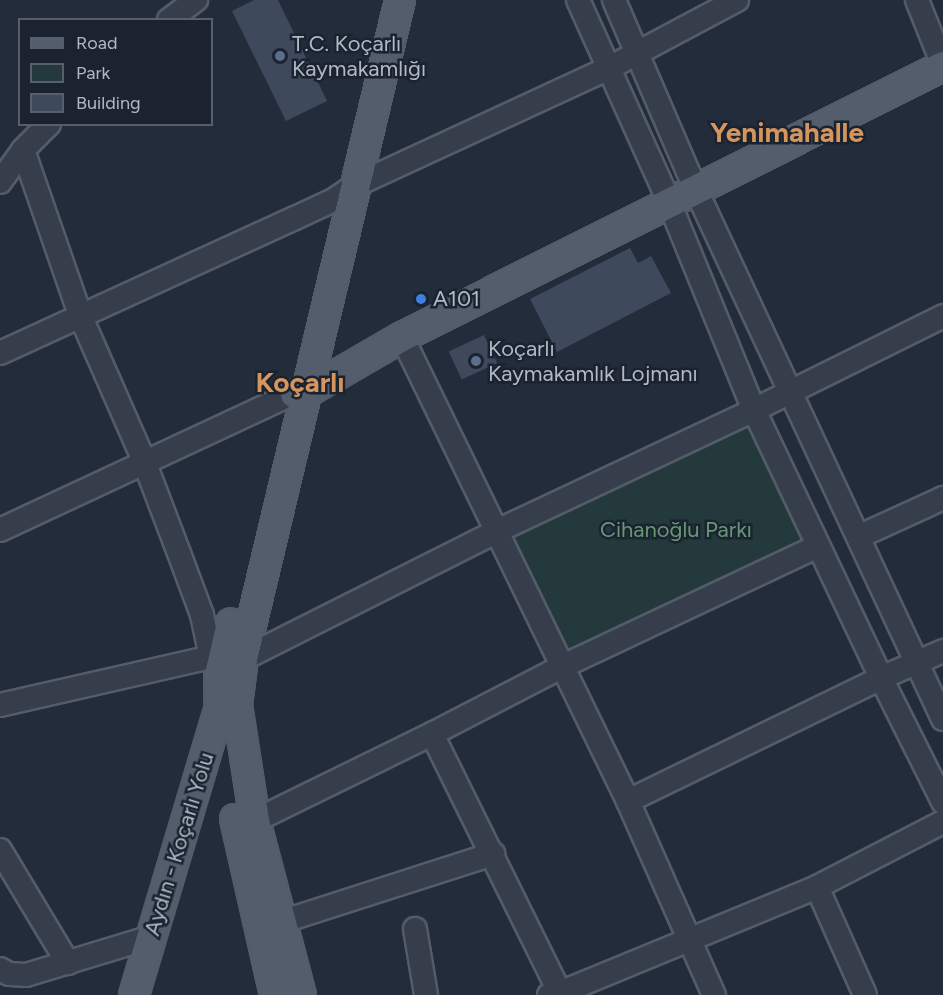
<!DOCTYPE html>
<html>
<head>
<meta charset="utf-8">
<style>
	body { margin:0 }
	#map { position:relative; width:943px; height:995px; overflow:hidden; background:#222c3b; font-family:Figtree,sans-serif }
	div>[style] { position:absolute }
	.green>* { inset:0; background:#24393c; transform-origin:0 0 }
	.building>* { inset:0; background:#3e4a5b; transform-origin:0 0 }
	.roads { filter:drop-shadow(2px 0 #545c69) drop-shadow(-2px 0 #545c69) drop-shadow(0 2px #545c69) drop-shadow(0 -2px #545c69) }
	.minor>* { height:22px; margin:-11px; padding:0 11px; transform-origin:11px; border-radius:11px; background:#363e4b }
	.major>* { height:28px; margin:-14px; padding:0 14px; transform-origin:14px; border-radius:14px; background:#535d6b }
	.dots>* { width:16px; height:16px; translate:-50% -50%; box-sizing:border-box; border:3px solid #1b2330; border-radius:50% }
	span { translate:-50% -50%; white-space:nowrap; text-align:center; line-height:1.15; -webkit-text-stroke:5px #1b2330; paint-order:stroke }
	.poi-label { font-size:22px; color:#b1b9c7 }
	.left { translate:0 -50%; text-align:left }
	.park-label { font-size:22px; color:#679974 }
	.street-label { font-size:22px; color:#b1b9c7 }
	.district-label { font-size:28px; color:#d5955d; font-weight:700 }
	.legend { position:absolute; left:18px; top:18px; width:195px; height:108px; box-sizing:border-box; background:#1b2330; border:2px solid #575f6c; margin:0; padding:8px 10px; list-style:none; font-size:18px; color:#b1b9c7 }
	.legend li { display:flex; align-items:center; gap:12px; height:30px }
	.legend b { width:30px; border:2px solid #575f6c }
</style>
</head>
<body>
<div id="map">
	<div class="green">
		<div style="left:754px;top:410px;width:150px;height:284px;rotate:65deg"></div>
	</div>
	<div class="building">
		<div style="clip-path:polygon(254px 0,278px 0,327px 101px,286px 121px,232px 11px)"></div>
		<div style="clip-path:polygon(630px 248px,638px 263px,651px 256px,671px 293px,557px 352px,530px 299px)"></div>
		<div style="left:484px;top:335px;width:31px;height:39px;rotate:65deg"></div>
	</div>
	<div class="roads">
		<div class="minor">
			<div style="left:578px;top:0;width:222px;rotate:65.7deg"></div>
			<div style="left:669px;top:202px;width:225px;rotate:67.8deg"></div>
			<div style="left:754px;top:410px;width:297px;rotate:64.6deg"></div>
			<div style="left:881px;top:678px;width:139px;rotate:63.4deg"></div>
			<div style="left:614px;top:0;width:205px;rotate:66.7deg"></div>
			<div style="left:695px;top:188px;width:586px;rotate:64.97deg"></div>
			<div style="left:917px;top:0;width:70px;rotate:68.2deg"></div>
			<div style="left:169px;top:20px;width:34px;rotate:-37deg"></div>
			<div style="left:23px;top:150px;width:175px;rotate:70.9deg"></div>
			<div style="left:80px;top:315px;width:159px;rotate:66.3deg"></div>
			<div style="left:144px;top:461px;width:98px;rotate:69.2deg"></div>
			<div style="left:179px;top:553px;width:66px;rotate:69.6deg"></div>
			<div style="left:202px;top:615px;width:43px;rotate:77.9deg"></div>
			<div style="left:0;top:182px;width:39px;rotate:-54deg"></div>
			<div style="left:23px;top:150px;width:37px;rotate:-45deg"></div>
			<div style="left:402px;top:337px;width:516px;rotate:64.03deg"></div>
			<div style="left:628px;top:801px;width:212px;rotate:66.1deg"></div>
			<div style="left:0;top:353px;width:324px;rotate:-24.6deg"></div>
			<div style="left:295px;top:218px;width:41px;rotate:-24.7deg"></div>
			<div style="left:332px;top:201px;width:29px;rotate:-34deg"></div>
			<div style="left:356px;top:185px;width:279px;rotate:-24.8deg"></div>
			<div style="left:609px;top:68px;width:145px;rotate:-28deg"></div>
			<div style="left:0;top:530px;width:317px;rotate:-25deg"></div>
			<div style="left:858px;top:537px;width:94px;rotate:-24.6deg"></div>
			<div style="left:0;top:705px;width:216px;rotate:-12.8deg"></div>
			<div style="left:211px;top:657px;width:32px;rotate:4deg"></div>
			<div style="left:243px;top:659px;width:284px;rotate:-26.7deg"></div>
			<div style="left:497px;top:531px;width:284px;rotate:-25.2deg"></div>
			<div style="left:754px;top:410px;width:211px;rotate:-26.4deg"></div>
			<div style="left:432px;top:734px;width:289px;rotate:63.7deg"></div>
			<div style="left:628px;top:801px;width:281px;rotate:-25.9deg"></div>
			<div style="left:881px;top:678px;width:68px;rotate:-23.5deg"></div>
			<div style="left:242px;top:827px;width:212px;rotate:-26.1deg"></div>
			<div style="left:432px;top:734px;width:145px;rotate:-27.4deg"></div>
			<div style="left:561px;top:667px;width:284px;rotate:-25.2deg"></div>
			<div style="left:0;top:850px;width:132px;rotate:59deg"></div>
			<div style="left:817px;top:887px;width:118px;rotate:66deg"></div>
			<div style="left:281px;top:922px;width:223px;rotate:-17.8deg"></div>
			<div style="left:415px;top:929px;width:67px;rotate:80.5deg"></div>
			<div style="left:0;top:969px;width:10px;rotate:29deg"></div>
			<div style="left:9px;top:974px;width:17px;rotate:3deg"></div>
			<div style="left:26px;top:975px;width:131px;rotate:-16.9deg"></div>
			<div style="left:549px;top:995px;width:11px;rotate:-10deg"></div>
			<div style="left:560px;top:993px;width:278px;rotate:-22.4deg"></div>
			<div style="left:817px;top:887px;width:142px;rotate:-27.3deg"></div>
		</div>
		<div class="major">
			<div style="left:295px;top:394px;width:12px;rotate:-9deg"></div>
			<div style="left:307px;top:392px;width:110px;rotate:-30.1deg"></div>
			<div style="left:402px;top:337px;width:605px;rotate:-26.61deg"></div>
			<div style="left:220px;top:726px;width:51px;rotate:-91.1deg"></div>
			<div style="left:219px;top:675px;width:53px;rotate:-77deg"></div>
			<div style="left:235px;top:819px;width:180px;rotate:77.2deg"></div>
			<div style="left:134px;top:995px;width:294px;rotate:-73.4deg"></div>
			<div style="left:301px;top:995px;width:180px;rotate:-104.8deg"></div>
			<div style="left:255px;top:821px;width:117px;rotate:-98.8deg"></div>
			<div style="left:237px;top:705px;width:46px;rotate:-82.6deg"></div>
			<div style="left:243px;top:659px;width:677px;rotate:-76.6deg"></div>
		</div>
	</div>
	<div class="dots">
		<div style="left:280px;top:56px;background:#5c6f8a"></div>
		<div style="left:421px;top:299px;background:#3f7fe0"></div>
		<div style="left:476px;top:361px;background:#5c6f8a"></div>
	</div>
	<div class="poi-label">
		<span class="left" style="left:292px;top:56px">T.C. Koçarlı<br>Kaymakamlığı</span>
		<span class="left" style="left:433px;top:299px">A101</span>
		<span class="left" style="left:488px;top:361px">Koçarlı<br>Kaymakamlık Lojmanı</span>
	</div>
	<div class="park-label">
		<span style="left:676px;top:530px">Cihanoğlu Parkı</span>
	</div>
	<div class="street-label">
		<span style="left:179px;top:844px;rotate:-73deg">Aydın - Koçarlı Yolu</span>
	</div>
	<div class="district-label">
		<span style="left:787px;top:132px">Yenimahalle</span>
		<span style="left:300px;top:382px">Koçarlı</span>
	</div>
	<ul class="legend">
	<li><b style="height:8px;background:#535d6b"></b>Road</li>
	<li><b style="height:16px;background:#24393c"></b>Park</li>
	<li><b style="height:16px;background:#3e4a5b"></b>Building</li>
	</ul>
</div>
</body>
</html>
